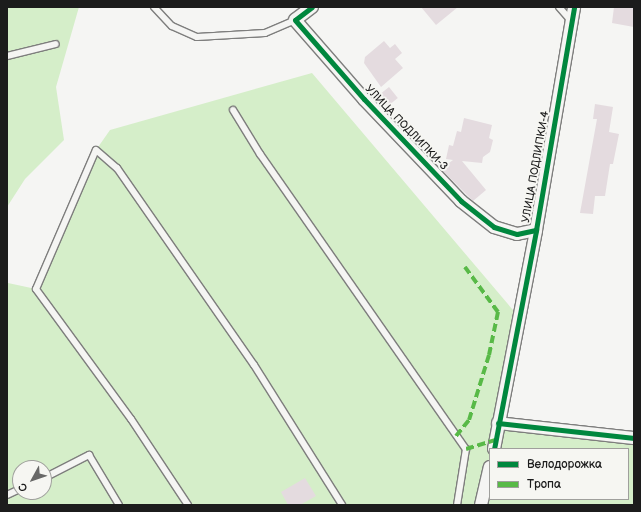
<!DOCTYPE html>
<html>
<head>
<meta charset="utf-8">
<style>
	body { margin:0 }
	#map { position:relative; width:641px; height:512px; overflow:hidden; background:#f5f5f3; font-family:"Balsamiq Sans",sans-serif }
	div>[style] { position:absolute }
	.green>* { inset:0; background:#d5eec9 }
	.building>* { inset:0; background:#e4dbdf; transform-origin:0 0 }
	.roads { filter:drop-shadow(1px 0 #7e7e7d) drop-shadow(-1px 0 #7e7e7d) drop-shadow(0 1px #7e7e7d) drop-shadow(0 -1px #7e7e7d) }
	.service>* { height:6px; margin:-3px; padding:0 3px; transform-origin:3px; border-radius:3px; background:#f5f5f3 }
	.minor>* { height:12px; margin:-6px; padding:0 6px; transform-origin:6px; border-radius:6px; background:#f5f5f3 }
	.quiet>* { height:4px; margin-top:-2px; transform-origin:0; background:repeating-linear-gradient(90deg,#58b947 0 8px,transparent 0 12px) }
	.cycleway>* { height:5px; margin:-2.5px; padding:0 2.5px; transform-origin:2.5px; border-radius:2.5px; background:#00873e }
	span { translate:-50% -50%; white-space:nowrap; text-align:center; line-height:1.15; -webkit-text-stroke:4px #f6f6f2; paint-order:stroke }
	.street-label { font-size:11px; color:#1c1c1c }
	.frame { position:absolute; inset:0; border:8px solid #1c1c1c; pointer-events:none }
	.legend { position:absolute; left:489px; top:448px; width:140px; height:52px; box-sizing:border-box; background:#f6f6f2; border:1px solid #9f9f9c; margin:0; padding:5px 7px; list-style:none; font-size:12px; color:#1c1c1c }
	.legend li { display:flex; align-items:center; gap:8px; height:20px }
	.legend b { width:20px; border:1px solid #9f9f9c }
	.north { position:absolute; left:12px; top:460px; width:40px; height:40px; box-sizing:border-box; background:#f6f6f2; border:1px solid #9f9f9c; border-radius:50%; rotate:230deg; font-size:11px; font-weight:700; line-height:16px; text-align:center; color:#1c1c1c }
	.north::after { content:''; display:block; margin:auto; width:14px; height:18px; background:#686867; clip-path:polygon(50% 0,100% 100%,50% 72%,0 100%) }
</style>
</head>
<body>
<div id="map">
	<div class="green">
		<div style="clip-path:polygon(7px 7px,79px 7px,56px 87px,64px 140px,25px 179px,7px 207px)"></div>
		<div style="clip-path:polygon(evenodd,312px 73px,518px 316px,498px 423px,634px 438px,634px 505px,7px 505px,7px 277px,8px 283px,36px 289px,96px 150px,110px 130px,312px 73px,490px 449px,628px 449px,628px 499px,490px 499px,490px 449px,312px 73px,20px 468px,44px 468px,44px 492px,20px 492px,20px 468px)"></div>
	</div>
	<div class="building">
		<div style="clip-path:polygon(421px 7px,458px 7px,436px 25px)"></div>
		<div style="clip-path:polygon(614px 7px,634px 7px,634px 27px,612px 23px)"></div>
		<div style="clip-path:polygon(384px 41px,390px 48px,395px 44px,402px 53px,395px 59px,403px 68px,381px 87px,364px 63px,365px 57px)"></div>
		<div style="left:389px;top:87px;width:14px;height:16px;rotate:51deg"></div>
		<div style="clip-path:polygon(595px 104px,613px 107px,609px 132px,619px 134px,613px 164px,610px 164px,605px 196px,595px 196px,593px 214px,580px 213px,597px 119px,593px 119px)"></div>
		<div style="clip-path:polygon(464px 118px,492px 125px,489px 138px,493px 140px,490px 152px,483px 157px,482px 163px,462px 161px,486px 190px,473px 201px,441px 169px,453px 160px,446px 159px,449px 145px,453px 146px,457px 131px,461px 132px)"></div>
		<div style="clip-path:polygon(305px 478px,316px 496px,300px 505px,288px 505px,281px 492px)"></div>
	</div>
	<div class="roads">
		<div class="service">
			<div style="left:154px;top:7px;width:26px;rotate:47deg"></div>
			<div style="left:172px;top:26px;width:27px;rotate:24deg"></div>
			<div style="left:197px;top:37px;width:68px;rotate:-3.4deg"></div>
			<div style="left:265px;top:33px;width:33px;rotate:-23deg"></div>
			<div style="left:559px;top:7px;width:18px;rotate:49deg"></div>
			<div style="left:7px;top:56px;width:50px;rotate:-13.8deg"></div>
			<div style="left:233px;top:110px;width:52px;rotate:58.5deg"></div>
			<div style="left:260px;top:154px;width:360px;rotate:55.1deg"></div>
			<div style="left:466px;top:449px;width:57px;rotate:99.1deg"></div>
			<div style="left:44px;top:478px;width:51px;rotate:-27.1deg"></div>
			<div style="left:89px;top:455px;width:58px;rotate:59deg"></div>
			<div style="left:7px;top:495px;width:14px;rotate:-25deg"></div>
			<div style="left:188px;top:505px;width:103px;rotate:-123.5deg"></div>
			<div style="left:131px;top:419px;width:161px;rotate:-126.2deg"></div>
			<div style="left:36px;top:289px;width:151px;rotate:-66.7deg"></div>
			<div style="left:96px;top:150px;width:28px;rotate:41deg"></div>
			<div style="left:117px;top:168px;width:240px;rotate:55.2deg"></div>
			<div style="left:254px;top:365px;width:165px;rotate:57.8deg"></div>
		</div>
		<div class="minor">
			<div style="left:312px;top:7px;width:21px;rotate:143deg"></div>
			<div style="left:295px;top:20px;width:105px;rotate:48.9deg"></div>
			<div style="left:364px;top:99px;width:141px;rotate:46.4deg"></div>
			<div style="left:461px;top:201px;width:42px;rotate:38.2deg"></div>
			<div style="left:494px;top:227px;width:24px;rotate:17deg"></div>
			<div style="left:517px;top:234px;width:19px;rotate:-12deg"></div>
			<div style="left:498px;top:423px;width:137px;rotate:6.3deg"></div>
			<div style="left:494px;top:449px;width:223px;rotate:-79.1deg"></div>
			<div style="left:536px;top:230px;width:226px;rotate:-80.3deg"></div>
			<div style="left:481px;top:505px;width:39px;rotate:-77deg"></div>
		</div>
	</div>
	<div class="quiet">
		<div style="left:456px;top:436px;width:21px;rotate:-51deg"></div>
		<div style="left:469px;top:420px;width:68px;rotate:-72.9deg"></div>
		<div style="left:489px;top:355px;width:44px;rotate:-78.2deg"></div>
		<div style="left:498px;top:312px;width:56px;rotate:-126.3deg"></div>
		<div style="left:466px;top:449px;width:31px;rotate:-17deg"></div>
	</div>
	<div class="cycleway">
		<div style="left:312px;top:7px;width:21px;rotate:143deg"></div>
		<div style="left:295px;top:20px;width:105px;rotate:48.9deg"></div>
		<div style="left:364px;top:99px;width:141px;rotate:46.4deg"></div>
		<div style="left:461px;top:201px;width:42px;rotate:38.2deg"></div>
		<div style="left:494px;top:227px;width:24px;rotate:17deg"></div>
		<div style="left:517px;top:234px;width:19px;rotate:-12deg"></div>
		<div style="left:498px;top:423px;width:137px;rotate:6.3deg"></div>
		<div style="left:494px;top:449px;width:223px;rotate:-79.1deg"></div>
		<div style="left:536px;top:230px;width:226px;rotate:-80.3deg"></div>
	</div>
	<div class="street-label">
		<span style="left:406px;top:128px;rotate:46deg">УЛИЦА ПОДЛИПКИ-3</span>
		<span style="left:536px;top:167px;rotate:-80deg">УЛИЦА ПОДЛИПКИ-4</span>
	</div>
	<div class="frame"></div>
	<ul class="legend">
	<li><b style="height:5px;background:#00873e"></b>Велодорожка</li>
	<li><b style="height:5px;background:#58b947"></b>Тропа</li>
	</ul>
	<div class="north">С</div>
</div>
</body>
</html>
